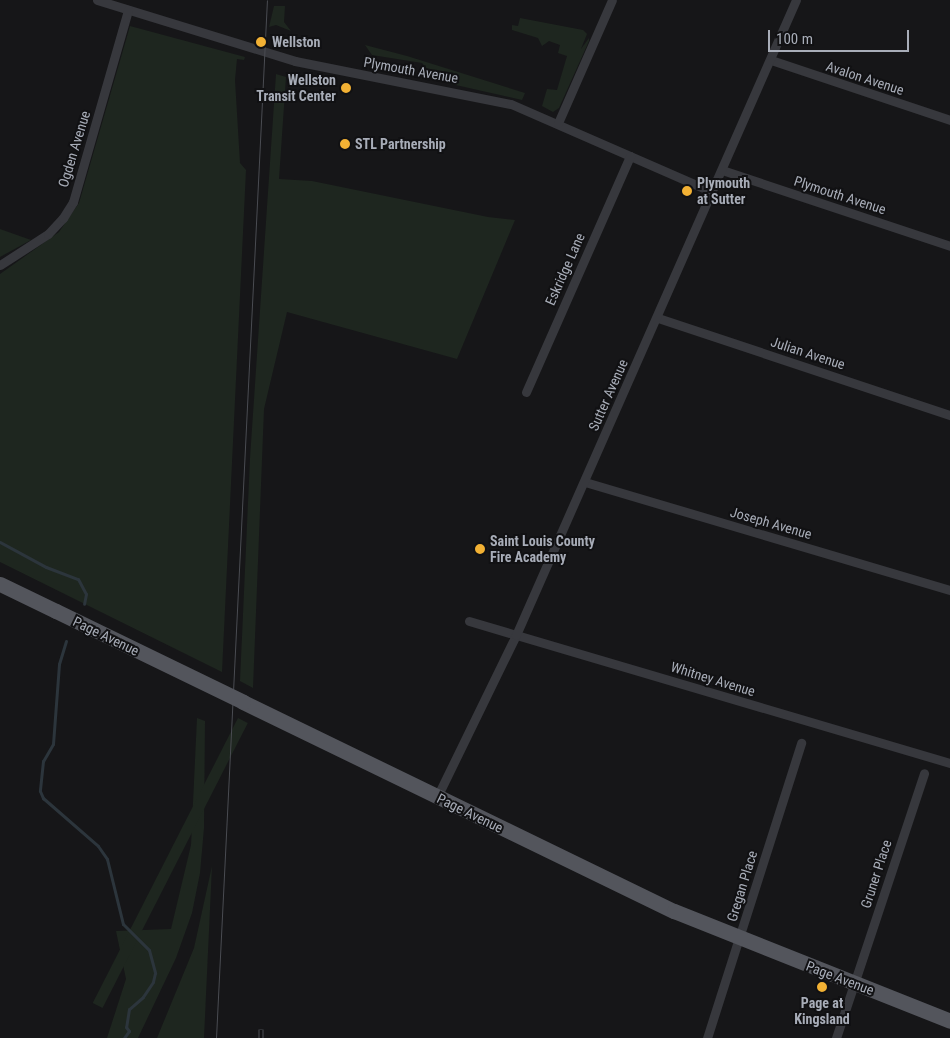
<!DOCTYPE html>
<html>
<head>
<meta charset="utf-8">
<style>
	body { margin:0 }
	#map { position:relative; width:950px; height:1038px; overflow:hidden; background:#161618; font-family:"Roboto Condensed",sans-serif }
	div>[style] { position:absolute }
	.green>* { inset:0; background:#1e261f; transform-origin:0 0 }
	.stream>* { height:3px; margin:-1.5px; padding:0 1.5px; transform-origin:1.5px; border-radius:1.5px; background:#2c353c }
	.minor>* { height:9px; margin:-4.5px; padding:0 4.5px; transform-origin:4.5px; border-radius:4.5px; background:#37383d }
	.primary>* { height:15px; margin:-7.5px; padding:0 7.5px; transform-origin:7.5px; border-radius:7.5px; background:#53555c }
	.tram>* { height:1px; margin:-0.5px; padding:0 0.5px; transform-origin:0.5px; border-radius:0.5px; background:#4a4c52 }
	.rail>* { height:5px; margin-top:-2.5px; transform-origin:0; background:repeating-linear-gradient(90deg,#111113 0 9px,#4a4c52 0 18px); box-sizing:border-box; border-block:1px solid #4a4c52 }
	.primary-bridge>* { height:15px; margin:-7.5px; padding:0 7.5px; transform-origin:7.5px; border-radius:7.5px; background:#53555c }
	.dots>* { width:14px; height:14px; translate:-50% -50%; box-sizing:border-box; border:2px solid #111113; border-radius:50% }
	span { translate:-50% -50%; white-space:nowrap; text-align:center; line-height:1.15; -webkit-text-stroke:4px #111113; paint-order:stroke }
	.poi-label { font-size:14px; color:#a8adb8; font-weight:700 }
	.left { translate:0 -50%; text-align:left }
	.right { translate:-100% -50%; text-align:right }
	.street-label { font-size:14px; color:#a8adb8 }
	.scale { position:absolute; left:768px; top:30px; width:141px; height:22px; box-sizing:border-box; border:2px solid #a8adb8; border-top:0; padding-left:6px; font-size:15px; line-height:18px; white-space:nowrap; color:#a8adb8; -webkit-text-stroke:4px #111113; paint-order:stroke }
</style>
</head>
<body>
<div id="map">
	<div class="green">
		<div style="clip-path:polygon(274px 6px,285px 6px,284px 22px,291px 31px,276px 25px,269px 27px)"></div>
		<div style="clip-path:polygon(520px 18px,583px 30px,587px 34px,581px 49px,589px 38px,589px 41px,559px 108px,553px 112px,542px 106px,547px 89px,557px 90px,567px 56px,558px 53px,560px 45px,549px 41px,542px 46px,538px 38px,512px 30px,512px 25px,518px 26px)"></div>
		<div style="clip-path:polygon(130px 26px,245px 57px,244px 60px,237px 59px,235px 80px,240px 163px,246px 170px,222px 672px,0 562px,0 274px,59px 232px,79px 203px)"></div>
		<div style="clip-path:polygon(365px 45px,407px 56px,525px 93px,522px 100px,438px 81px,422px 63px,372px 55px)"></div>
		<div style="clip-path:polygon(276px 74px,286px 77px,279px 179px,312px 181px,488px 217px,515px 220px,457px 359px,287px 312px,264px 409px,253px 688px,240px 681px,250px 458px)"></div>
		<div style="clip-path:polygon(0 229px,31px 240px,0 257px)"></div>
		<div style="clip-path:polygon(197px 718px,205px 721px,204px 828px,200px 873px,192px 913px,176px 958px,138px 1038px,107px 1038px,126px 979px,116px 931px,171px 929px,191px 845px)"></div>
		<div style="left:238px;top:718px;width:11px;height:320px;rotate:27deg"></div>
		<div style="clip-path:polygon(212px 866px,204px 1038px,157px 1038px,194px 948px)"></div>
	</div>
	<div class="stream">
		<div style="left:0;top:542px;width:52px;rotate:28.5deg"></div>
		<div style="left:46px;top:567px;width:34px;rotate:21deg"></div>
		<div style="left:78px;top:579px;width:17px;rotate:62deg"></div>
		<div style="left:86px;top:594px;width:10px;rotate:101deg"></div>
		<div style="left:66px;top:641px;width:24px;rotate:107deg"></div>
		<div style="left:59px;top:664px;width:80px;rotate:94.3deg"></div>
		<div style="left:53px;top:744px;width:20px;rotate:120deg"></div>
		<div style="left:43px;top:761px;width:30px;rotate:96deg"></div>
		<div style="left:40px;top:791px;width:8px;rotate:67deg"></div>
		<div style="left:43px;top:798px;width:73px;rotate:41.1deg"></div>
		<div style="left:98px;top:846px;width:16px;rotate:55deg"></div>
		<div style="left:107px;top:859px;width:67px;rotate:76.2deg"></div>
		<div style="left:123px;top:924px;width:37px;rotate:45deg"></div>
		<div style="left:149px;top:950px;width:24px;rotate:75deg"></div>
		<div style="left:155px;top:973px;width:9px;rotate:103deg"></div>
		<div style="left:153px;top:982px;width:18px;rotate:124deg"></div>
		<div style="left:143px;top:997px;width:18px;rotate:139deg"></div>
		<div style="left:129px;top:1009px;width:18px;rotate:99deg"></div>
		<div style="left:126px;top:1027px;width:5px;rotate:53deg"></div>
		<div style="left:129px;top:1031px;width:9px;rotate:126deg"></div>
	</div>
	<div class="minor">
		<div style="left:97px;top:0;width:207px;rotate:17.1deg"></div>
		<div style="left:295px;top:61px;width:220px;rotate:11.3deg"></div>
		<div style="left:511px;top:104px;width:219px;rotate:23.6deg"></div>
		<div style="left:771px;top:60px;width:189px;rotate:18.5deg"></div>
		<div style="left:558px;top:123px;width:134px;rotate:-66.3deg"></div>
		<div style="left:722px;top:170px;width:240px;rotate:18.4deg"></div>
		<div style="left:0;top:265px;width:57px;rotate:-32.9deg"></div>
		<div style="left:48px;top:234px;width:22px;rotate:-47deg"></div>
		<div style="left:63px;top:218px;width:19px;rotate:-58deg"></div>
		<div style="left:73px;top:202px;width:200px;rotate:-74deg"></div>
		<div style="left:658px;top:318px;width:308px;rotate:18.4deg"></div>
		<div style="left:526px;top:392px;width:258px;rotate:-66.2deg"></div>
		<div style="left:585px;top:482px;width:381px;rotate:16.5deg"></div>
		<div style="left:469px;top:621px;width:502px;rotate:16.45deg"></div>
		<div style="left:437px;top:797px;width:180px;rotate:-64deg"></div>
		<div style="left:516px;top:635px;width:694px;rotate:-66.21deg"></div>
		<div style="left:707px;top:1038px;width:310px;rotate:-72.3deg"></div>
		<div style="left:836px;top:1038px;width:279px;rotate:-71.6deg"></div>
	</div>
	<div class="primary">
		<div style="left:0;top:584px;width:62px;rotate:25.7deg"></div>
		<div style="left:243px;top:702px;width:479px;rotate:25.9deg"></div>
		<div style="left:674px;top:911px;width:297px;rotate:21.7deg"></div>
	</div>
	<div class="tram">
		<div style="left:216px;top:1038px;width:1039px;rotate:-87.19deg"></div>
	</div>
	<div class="rail">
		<div style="left:261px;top:1038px;width:9px;rotate:-90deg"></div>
	</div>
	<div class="primary-bridge">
		<div style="left:56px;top:611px;width:208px;rotate:25.9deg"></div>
	</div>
	<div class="dots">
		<div style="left:261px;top:42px;background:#f2b134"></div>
		<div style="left:346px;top:88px;background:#f2b134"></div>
		<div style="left:345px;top:144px;background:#f2b134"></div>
		<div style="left:687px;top:191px;background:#f2b134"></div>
		<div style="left:480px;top:549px;background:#f2b134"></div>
		<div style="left:822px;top:987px;background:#f2b134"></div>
	</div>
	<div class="poi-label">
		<span class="left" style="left:272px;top:42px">Wellston</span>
		<span class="right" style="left:336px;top:88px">Wellston<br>Transit Center</span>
		<span class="left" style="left:355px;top:144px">STL Partnership</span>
		<span class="left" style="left:697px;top:191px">Plymouth<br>at Sutter</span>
		<span class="left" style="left:490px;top:549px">Saint Louis County<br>Fire Academy</span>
		<span style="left:822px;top:1011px">Page at<br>Kingsland</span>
	</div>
	<div class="street-label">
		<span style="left:411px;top:70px;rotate:10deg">Plymouth Avenue</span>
		<span style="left:865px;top:78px;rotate:18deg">Avalon Avenue</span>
		<span style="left:74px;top:149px;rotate:-73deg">Ogden Avenue</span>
		<span style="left:840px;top:195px;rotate:18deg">Plymouth Avenue</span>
		<span style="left:565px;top:269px;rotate:-66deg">Eskridge Lane</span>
		<span style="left:808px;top:353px;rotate:18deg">Julian Avenue</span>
		<span style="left:608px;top:395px;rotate:-66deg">Sutter Avenue</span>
		<span style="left:771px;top:523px;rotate:16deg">Joseph Avenue</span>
		<span style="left:106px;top:636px;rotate:26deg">Page Avenue</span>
		<span style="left:713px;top:679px;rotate:17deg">Whitney Avenue</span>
		<span style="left:470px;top:813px;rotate:26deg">Page Avenue</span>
		<span style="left:876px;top:874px;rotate:-72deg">Gruner Place</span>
		<span style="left:742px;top:886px;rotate:-73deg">Gregan Place</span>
		<span style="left:840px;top:978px;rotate:21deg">Page Avenue</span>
	</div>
	<div class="scale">100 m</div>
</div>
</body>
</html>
